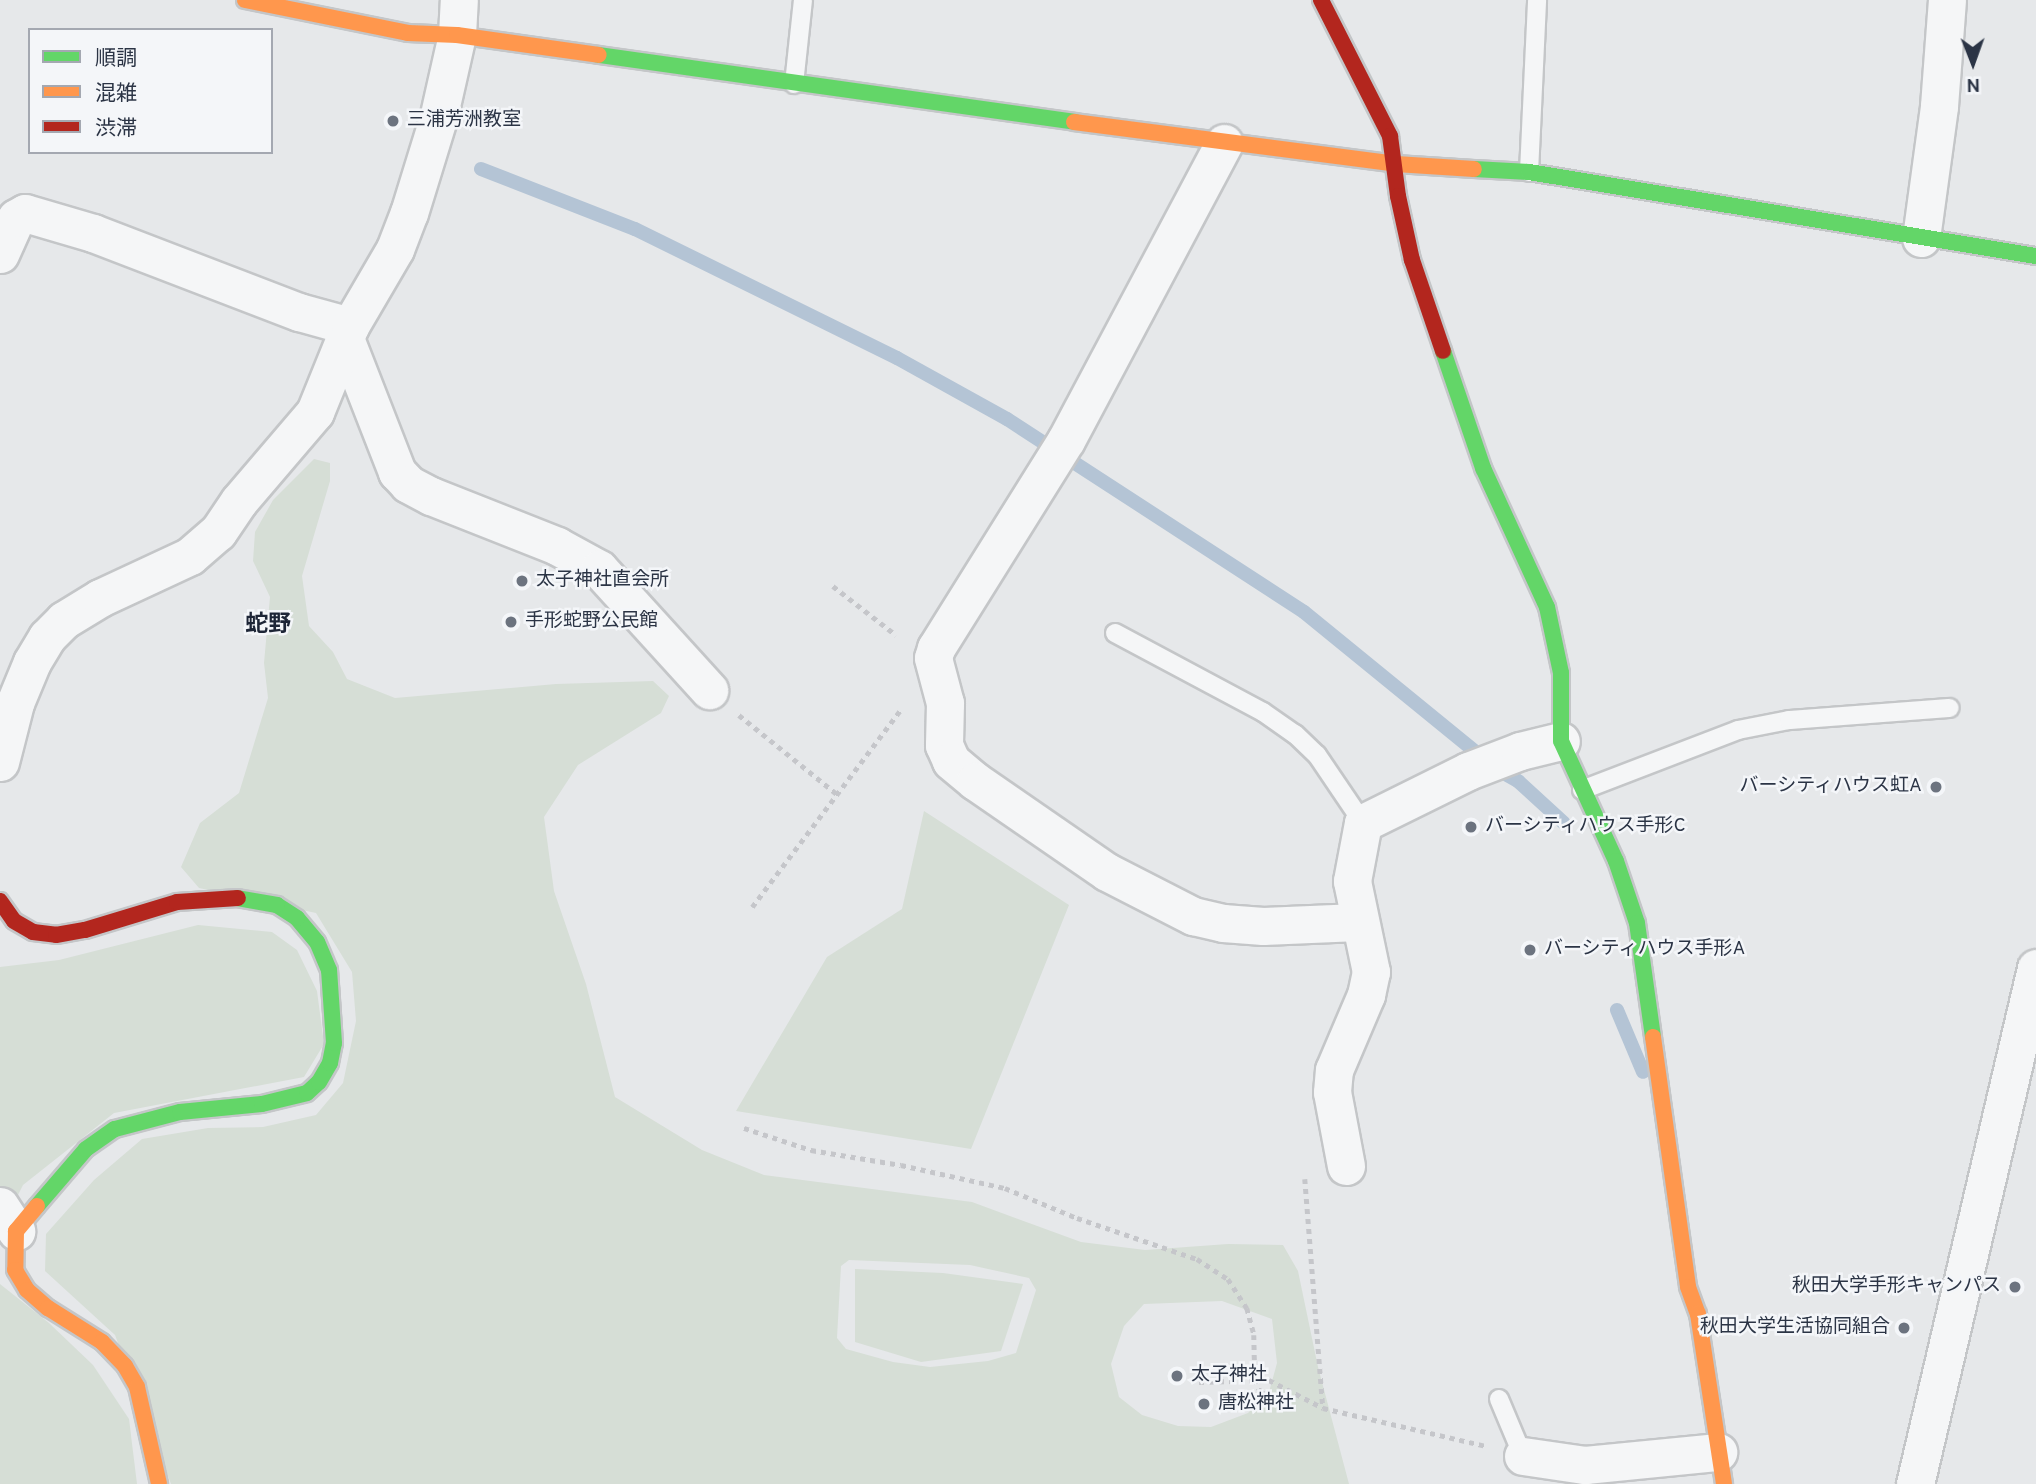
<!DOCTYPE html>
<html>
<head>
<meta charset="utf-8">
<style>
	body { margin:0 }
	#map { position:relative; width:2036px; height:1484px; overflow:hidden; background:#e6e8ea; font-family:Overpass,"Noto Sans JP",sans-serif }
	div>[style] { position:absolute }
	.green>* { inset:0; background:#d6ded6 }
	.stream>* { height:14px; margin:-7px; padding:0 7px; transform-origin:7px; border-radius:7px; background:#b4c4d5 }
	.path>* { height:4.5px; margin-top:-2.25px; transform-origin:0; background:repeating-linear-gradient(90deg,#c5c6ca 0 5px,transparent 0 10px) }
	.roads { filter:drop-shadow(2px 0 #c4c6c8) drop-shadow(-2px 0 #c4c6c8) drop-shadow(0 2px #c4c6c8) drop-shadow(0 -2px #c4c6c8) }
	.lane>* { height:18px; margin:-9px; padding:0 9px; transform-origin:9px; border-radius:9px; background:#f5f6f7 }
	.street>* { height:37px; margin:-18.5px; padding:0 18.5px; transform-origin:18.5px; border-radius:18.5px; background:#f5f6f7 }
	.fast>* { height:16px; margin:-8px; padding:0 8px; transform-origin:8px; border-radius:8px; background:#63d668 }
	.slow>* { height:16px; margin:-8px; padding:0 8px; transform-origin:8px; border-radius:8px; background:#ff974d }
	.jam>* { height:16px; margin:-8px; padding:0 8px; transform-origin:8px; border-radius:8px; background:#b3261e }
	.dots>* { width:19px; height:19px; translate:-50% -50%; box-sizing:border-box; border:4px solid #f4f6f9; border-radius:50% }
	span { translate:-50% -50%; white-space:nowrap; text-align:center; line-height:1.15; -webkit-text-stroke:5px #f4f6f9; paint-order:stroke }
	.poi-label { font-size:19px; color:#2b3445 }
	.left { translate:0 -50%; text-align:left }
	.right { translate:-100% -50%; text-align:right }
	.quarter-label { font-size:23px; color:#1d2536; font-weight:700 }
	.legend { position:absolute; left:28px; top:28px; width:245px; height:126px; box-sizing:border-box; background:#f4f6f9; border:2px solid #a4a8b1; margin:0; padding:9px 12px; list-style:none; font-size:21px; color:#2b3445 }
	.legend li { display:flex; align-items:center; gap:14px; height:35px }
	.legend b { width:35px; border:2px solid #a4a8b1 }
	.north { position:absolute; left:1938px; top:28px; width:70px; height:70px; -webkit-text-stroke:5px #f4f6f9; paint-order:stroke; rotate:179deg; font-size:19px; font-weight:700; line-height:28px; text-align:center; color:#2b3445 }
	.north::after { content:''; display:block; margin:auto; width:24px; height:32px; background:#2b3445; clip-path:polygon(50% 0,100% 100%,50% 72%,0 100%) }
</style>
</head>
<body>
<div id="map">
	<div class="green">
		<div style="clip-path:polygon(evenodd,314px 459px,330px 463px,330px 481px,302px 576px,309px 626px,333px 652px,347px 679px,395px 698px,556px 684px,653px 681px,669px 696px,661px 713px,578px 765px,544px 817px,554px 891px,586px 984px,615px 1097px,702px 1150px,764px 1175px,972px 1202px,1081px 1242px,1145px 1250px,1228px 1244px,1283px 1245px,1298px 1271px,1318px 1367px,1349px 1484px,171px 1484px,115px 1335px,45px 1271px,46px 1234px,94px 1180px,142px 1139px,208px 1128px,263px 1127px,316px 1115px,343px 1083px,356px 1021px,352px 972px,316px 913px,199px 888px,181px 867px,200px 823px,239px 793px,268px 698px,264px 663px,270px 597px,253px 561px,255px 532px,273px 500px,314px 459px,849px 1260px,970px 1265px,1029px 1278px,1036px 1290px,1016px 1353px,988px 1361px,930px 1367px,893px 1362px,846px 1349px,837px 1338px,841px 1266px,849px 1260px,314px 459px,1222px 1301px,1272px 1319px,1277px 1363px,1269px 1392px,1248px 1413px,1211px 1427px,1178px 1426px,1142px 1415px,1119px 1397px,1111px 1364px,1124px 1326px,1144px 1304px,1222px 1301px)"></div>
		<div style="clip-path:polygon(924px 811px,1069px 905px,971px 1149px,736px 1111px,827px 957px,902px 909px)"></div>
		<div style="clip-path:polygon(198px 925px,272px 932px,297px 950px,317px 991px,324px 1044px,304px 1077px,114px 1113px,23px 1185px,0 1231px,0 967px,59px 960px)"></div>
		<div style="clip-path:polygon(855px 1269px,943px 1273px,1023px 1284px,1001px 1351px,921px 1362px,855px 1342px)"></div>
		<div style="clip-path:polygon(0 1284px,49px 1323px,93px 1365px,129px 1419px,137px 1484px,0 1484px)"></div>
	</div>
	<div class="stream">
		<div style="left:481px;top:169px;width:165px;rotate:21.3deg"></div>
		<div style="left:635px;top:229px;width:292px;rotate:26.2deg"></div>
		<div style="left:897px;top:358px;width:126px;rotate:29deg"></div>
		<div style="left:1007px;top:419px;width:354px;rotate:33deg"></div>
		<div style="left:1304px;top:612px;width:250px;rotate:39.2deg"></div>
		<div style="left:1498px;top:770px;width:23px;rotate:29deg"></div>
		<div style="left:1518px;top:781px;width:62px;rotate:42.4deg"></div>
		<div style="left:1617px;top:1010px;width:67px;rotate:67.2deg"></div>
	</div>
	<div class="path">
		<div style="left:833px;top:586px;width:80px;rotate:37.9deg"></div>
		<div style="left:739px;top:715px;width:127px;rotate:38.9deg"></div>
		<div style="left:752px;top:907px;width:249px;rotate:-53deg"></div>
		<div style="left:744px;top:1128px;width:71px;rotate:18.2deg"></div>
		<div style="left:811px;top:1150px;width:91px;rotate:9.5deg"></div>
		<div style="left:901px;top:1165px;width:107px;rotate:12.5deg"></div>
		<div style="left:1005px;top:1188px;width:78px;rotate:22.6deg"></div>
		<div style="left:1077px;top:1218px;width:127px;rotate:18.9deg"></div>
		<div style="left:1197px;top:1259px;width:37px;rotate:33deg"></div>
		<div style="left:1228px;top:1279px;width:35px;rotate:57deg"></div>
		<div style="left:1247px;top:1308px;width:28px;rotate:75deg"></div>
		<div style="left:1254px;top:1335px;width:44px;rotate:88.7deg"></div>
		<div style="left:1255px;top:1379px;width:13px;rotate:67deg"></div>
		<div style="left:1260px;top:1391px;width:33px;rotate:33deg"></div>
		<div style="left:1305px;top:1179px;width:230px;rotate:85.5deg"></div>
		<div style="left:1199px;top:1382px;width:70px;rotate:-1.6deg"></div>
		<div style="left:1269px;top:1380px;width:61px;rotate:27.4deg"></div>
		<div style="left:1323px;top:1408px;width:167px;rotate:13.1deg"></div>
	</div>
	<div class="roads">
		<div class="lane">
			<div style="left:794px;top:84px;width:84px;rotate:-83.9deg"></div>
			<div style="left:1529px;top:172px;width:172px;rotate:-87.3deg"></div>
			<div style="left:1115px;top:633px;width:168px;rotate:28.1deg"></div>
			<div style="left:1263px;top:712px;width:39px;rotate:35deg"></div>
			<div style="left:1295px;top:734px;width:30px;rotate:44deg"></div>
			<div style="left:1317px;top:755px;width:82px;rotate:55.9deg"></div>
			<div style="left:1582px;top:790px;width:167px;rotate:-21deg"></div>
			<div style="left:1738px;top:730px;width:52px;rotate:-11.1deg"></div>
			<div style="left:1789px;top:720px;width:161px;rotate:-4.3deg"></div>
			<div style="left:1499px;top:1399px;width:62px;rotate:67.2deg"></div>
		</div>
		<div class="street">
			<div style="left:1224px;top:143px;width:336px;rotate:118deg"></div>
			<div style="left:1066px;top:440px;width:245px;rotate:122deg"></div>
			<div style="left:936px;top:648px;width:10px;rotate:107deg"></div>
			<div style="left:933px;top:658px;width:47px;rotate:75.1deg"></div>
			<div style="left:945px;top:703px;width:42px;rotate:91.4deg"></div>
			<div style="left:944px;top:745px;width:17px;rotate:66deg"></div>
			<div style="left:951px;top:761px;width:31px;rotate:40deg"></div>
			<div style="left:975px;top:781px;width:160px;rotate:34.6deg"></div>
			<div style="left:1107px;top:872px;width:97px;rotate:27.1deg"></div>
			<div style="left:1193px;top:916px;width:31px;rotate:13deg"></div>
			<div style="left:1223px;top:923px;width:40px;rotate:4.3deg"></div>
			<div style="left:1263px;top:926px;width:95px;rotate:-2.4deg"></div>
			<div style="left:1921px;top:238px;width:133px;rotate:-82.2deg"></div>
			<div style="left:1939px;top:106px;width:106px;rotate:-85.7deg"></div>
			<div style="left:0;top:254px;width:39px;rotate:-66deg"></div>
			<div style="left:16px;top:218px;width:10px;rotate:-29deg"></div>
			<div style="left:25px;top:213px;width:71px;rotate:16.4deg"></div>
			<div style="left:93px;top:233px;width:221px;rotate:21deg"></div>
			<div style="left:299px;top:312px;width:53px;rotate:15.4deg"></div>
			<div style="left:346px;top:341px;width:141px;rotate:68.7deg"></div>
			<div style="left:397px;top:472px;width:16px;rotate:47deg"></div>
			<div style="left:408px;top:484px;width:26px;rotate:28deg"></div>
			<div style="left:431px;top:496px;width:136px;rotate:21.6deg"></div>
			<div style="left:557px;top:546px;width:48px;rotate:28.7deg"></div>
			<div style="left:599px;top:569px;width:164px;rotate:47.7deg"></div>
			<div style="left:0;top:762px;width:61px;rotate:-75.7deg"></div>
			<div style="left:15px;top:703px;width:44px;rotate:-67.5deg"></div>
			<div style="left:32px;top:662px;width:29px;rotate:-59deg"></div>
			<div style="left:47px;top:637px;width:24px;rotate:-45deg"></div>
			<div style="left:64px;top:620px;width:42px;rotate:-31.4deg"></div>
			<div style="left:100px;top:598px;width:99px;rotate:-25deg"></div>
			<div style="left:190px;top:556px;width:37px;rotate:-41deg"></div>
			<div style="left:218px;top:532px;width:37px;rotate:-56deg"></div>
			<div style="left:239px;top:501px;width:117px;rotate:-49.5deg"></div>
			<div style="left:315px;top:412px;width:93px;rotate:-67.9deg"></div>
			<div style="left:350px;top:326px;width:89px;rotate:-59.7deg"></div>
			<div style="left:395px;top:249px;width:39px;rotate:-69deg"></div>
			<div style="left:409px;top:213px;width:98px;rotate:-72.9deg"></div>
			<div style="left:438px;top:119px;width:86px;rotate:-77.3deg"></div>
			<div style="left:457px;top:35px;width:35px;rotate:-87deg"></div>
			<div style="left:1346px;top:1166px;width:75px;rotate:-100.7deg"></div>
			<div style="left:1332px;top:1092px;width:22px;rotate:-85deg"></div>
			<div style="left:1334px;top:1070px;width:82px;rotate:-66.9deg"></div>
			<div style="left:1366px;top:995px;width:24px;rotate:-78deg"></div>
			<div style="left:1371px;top:972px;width:93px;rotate:-101.8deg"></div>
			<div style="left:1352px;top:881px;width:59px;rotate:-79.3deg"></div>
			<div style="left:1363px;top:823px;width:117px;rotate:-26.3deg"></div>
			<div style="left:1468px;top:771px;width:56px;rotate:-21deg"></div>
			<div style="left:1520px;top:751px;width:42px;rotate:-13.7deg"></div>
			<div style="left:0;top:1206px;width:30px;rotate:57deg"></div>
			<div style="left:1523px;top:1456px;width:63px;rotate:8.3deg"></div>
			<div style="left:1585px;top:1465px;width:134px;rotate:-5.6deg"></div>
			<div style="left:1915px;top:1484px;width:530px;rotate:-76.8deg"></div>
		</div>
		<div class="fast">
			<div style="left:599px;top:55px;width:480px;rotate:8deg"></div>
			<div style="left:1474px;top:169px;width:55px;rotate:3.1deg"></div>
			<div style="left:1529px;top:172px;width:514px;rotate:9.41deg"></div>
			<div style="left:1443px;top:351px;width:124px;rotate:71.1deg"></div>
			<div style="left:1483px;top:468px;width:153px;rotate:65.3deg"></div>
			<div style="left:1547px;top:607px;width:67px;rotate:78deg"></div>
			<div style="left:1561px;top:673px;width:68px;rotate:90deg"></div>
			<div style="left:1561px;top:741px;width:132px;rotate:65.4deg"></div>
			<div style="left:1616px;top:861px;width:65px;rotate:71.3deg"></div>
			<div style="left:1637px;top:923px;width:115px;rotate:82deg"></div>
			<div style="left:37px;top:1206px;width:75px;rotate:-49.3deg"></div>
			<div style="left:86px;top:1149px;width:35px;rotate:-35deg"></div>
			<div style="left:115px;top:1129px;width:67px;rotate:-14.7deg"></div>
			<div style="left:180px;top:1112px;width:82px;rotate:-5.6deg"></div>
			<div style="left:262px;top:1104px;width:46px;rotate:-13.7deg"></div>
			<div style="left:307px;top:1093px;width:16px;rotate:-43deg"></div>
			<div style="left:319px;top:1082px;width:22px;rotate:-60deg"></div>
			<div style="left:330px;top:1063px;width:20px;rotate:-79deg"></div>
			<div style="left:334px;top:1043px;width:73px;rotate:-93.9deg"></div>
			<div style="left:329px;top:970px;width:30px;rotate:-113deg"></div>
			<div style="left:317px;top:942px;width:31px;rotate:-130deg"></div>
			<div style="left:297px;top:918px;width:24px;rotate:-147deg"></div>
			<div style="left:277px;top:905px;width:40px;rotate:-170deg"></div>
		</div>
		<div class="slow">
			<div style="left:245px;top:0;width:166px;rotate:11.4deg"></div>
			<div style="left:408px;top:33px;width:49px;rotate:2.3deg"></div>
			<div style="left:457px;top:35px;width:143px;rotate:8deg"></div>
			<div style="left:1074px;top:122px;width:325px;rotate:7.4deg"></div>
			<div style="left:1396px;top:164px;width:78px;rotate:3.7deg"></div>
			<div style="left:1653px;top:1037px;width:252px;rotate:82deg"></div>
			<div style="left:1688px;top:1287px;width:29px;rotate:70deg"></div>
			<div style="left:1698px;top:1314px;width:172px;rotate:81.3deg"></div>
			<div style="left:37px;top:1206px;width:33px;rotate:130deg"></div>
			<div style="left:16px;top:1231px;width:39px;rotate:91deg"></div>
			<div style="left:15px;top:1270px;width:23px;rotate:59deg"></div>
			<div style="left:27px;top:1290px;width:28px;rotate:41deg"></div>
			<div style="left:48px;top:1308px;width:64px;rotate:32.2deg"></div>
			<div style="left:102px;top:1342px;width:33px;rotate:46deg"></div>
			<div style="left:125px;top:1366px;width:24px;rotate:60deg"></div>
			<div style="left:137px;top:1387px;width:99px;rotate:77.2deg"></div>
		</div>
		<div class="jam">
			<div style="left:1321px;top:0;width:153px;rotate:63.1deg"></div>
			<div style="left:1390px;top:136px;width:61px;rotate:82.4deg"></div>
			<div style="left:1398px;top:196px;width:66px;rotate:77.7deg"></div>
			<div style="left:1412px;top:260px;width:96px;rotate:71.2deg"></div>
			<div style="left:0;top:901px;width:24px;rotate:55deg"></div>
			<div style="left:14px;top:921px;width:22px;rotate:30deg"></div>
			<div style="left:33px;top:932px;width:23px;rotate:7deg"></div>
			<div style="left:56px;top:935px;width:29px;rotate:-10deg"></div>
			<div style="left:85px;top:930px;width:96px;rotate:-16.9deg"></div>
			<div style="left:177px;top:902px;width:61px;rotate:-3.8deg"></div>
		</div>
	</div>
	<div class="dots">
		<div style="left:393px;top:121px;background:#6c737f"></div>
		<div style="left:522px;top:581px;background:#6c737f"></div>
		<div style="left:511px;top:622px;background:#6c737f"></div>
		<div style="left:1936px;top:787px;background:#6c737f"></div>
		<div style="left:1471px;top:827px;background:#6c737f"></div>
		<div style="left:1530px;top:950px;background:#6c737f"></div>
		<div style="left:2015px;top:1287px;background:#6c737f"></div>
		<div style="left:1904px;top:1328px;background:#6c737f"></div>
		<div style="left:1177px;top:1376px;background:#6c737f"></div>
		<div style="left:1204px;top:1404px;background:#6c737f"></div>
	</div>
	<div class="poi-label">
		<span class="left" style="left:407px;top:121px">三浦芳洲教室</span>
		<span class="left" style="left:536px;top:581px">太子神社直会所</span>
		<span class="left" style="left:525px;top:622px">手形蛇野公民館</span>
		<span class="right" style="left:1922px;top:787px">バーシティハウス虹A</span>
		<span class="left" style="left:1485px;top:827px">バーシティハウス手形C</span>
		<span class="left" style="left:1544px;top:950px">バーシティハウス手形A</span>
		<span class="right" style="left:2001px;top:1287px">秋田大学手形キャンパス</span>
		<span class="right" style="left:1890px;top:1328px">秋田大学生活協同組合</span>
		<span class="left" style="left:1191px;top:1376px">太子神社</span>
		<span class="left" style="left:1218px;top:1404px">唐松神社</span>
	</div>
	<div class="quarter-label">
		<span style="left:268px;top:626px">蛇野</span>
	</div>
	<ul class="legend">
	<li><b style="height:9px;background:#63d668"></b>順調</li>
	<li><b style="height:9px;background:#ff974d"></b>混雑</li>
	<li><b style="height:9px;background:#b3261e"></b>渋滞</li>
	</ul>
	<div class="north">N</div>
</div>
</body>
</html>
